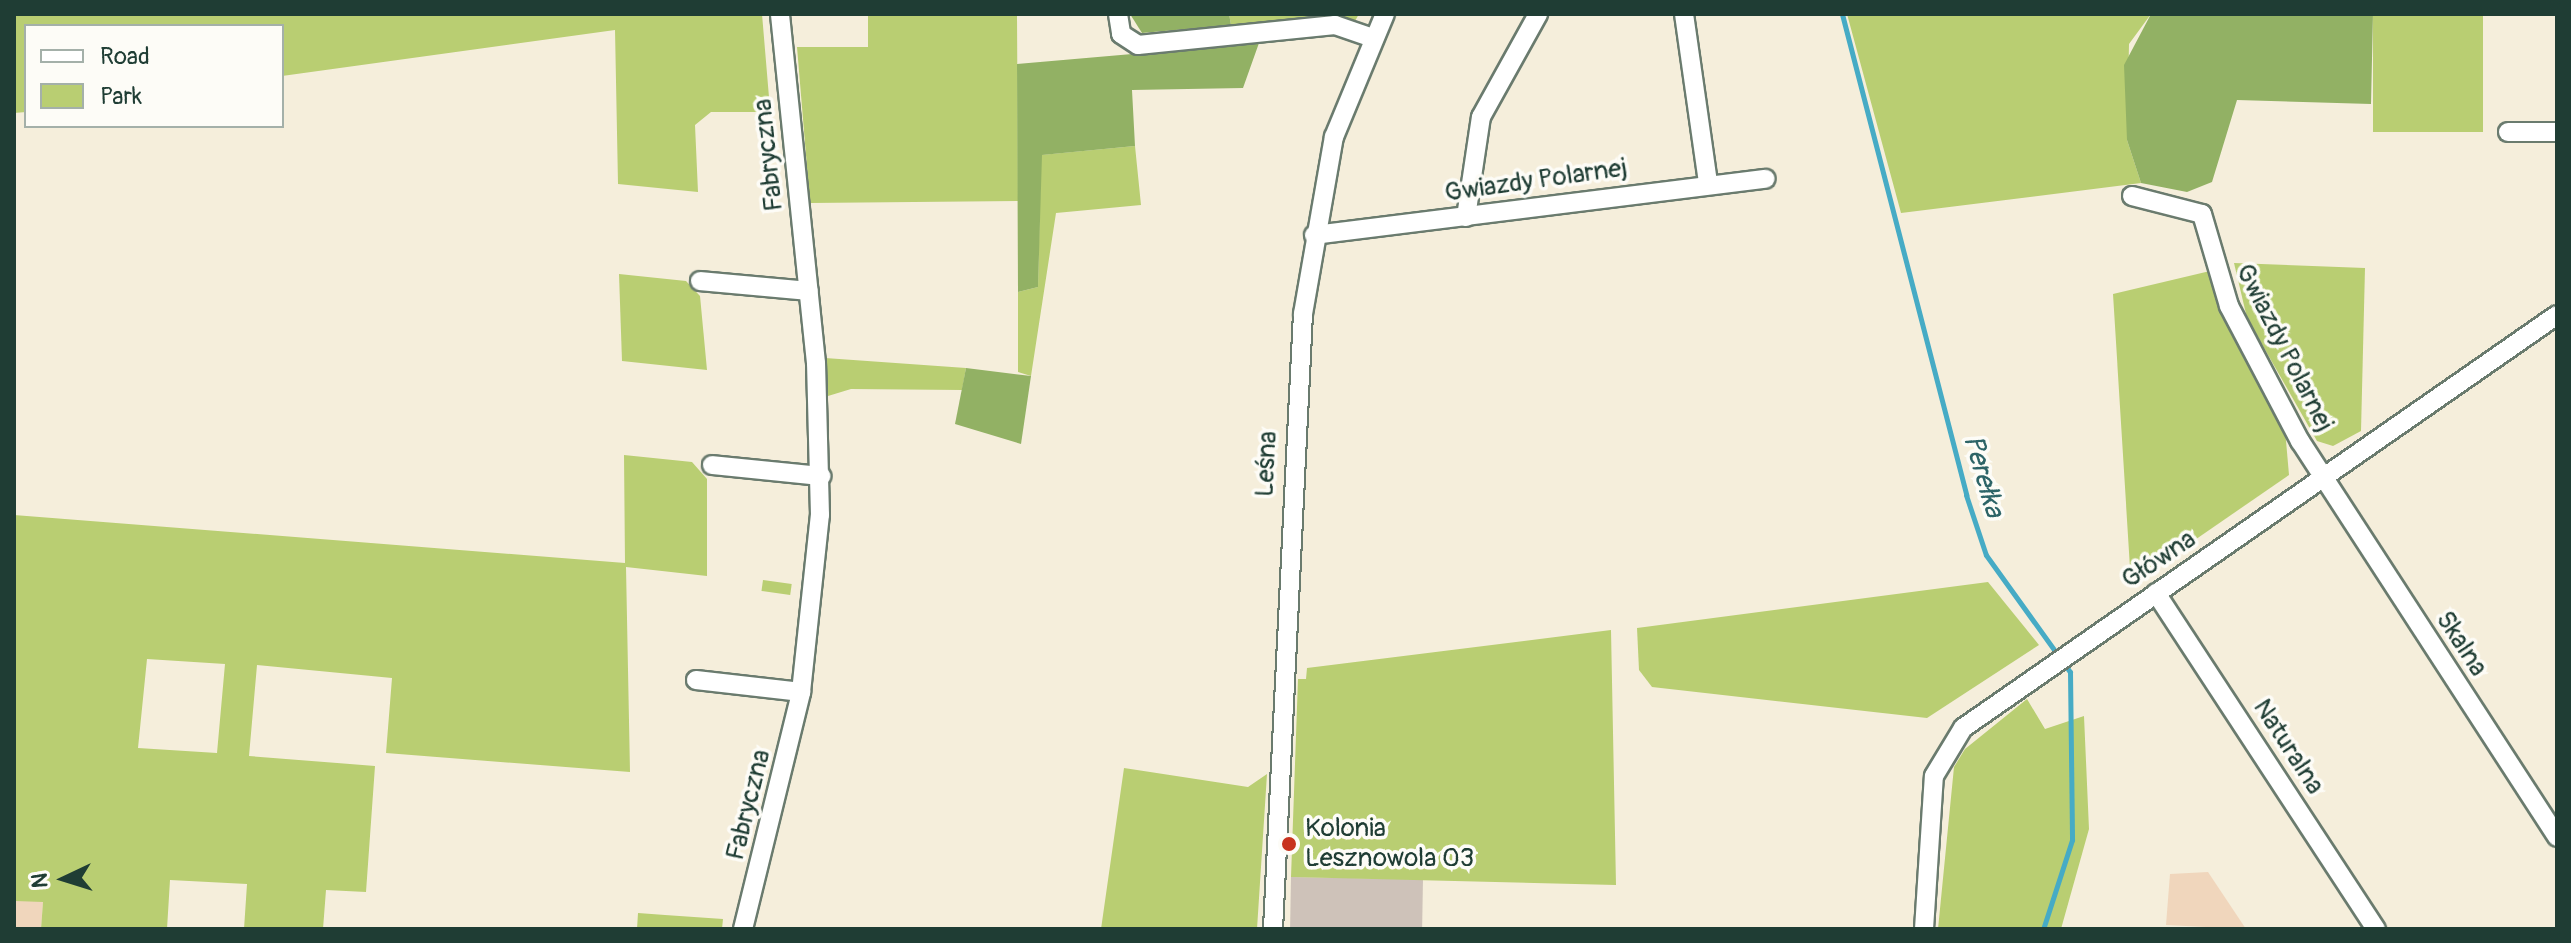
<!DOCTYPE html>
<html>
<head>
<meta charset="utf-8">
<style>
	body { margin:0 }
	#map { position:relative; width:2571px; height:943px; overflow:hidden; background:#f5eedb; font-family:Pangolin,sans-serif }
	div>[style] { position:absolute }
	.built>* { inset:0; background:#f0d6bc }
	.industrial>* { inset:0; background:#cec2b9; transform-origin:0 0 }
	.green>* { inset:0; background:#b9ce72; transform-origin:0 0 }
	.forest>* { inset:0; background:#92b164 }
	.stream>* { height:5px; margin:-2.5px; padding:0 2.5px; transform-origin:2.5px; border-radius:2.5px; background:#46abc5 }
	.roads { filter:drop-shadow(2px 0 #6a7b6e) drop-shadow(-2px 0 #6a7b6e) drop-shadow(0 2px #6a7b6e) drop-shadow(0 -2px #6a7b6e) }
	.minor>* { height:18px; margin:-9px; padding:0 9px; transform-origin:9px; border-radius:9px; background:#fff }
	.dots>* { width:22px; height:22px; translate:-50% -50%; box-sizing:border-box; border:4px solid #fdfcf7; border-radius:50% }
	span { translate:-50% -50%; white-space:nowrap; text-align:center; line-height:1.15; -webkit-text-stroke:7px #fdfcf7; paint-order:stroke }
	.street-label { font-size:26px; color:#1f3d34 }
	.poi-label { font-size:26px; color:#1f3d34 }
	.left { translate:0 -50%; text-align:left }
	.water-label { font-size:28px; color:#2d6467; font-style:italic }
	.frame { position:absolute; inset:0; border:16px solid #1f3d34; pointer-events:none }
	.legend { position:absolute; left:24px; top:24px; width:260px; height:104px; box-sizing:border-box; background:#fdfcf7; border:2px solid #a4b0a9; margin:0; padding:10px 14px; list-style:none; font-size:24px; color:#1f3d34 }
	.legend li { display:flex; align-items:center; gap:16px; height:40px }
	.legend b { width:40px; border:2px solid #a4b0a9 }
	.north { position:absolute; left:24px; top:839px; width:80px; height:80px; -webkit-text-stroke:6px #fdfcf7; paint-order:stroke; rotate:266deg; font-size:22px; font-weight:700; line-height:32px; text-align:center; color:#1f3d34 }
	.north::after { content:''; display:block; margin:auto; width:28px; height:36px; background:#1f3d34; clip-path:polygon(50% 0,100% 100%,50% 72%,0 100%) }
</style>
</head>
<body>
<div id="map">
	<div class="built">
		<div style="clip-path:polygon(14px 866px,43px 902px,41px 929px,14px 929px)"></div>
		<div style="clip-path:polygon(2208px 872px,2246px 929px,2166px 925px,2170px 874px)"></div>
	</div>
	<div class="industrial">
		<div style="left:1291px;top:877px;width:132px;height:53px;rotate:1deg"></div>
	</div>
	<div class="green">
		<div style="clip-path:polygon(14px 14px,762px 14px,771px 121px,761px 112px,711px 112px,695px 125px,698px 192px,618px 184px,615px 30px,282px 76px,282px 26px,26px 26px,26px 112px,14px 113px)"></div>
		<div style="clip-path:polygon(868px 14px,1017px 14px,1018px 201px,810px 203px,797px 47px,868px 47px)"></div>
		<div style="clip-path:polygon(1229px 14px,1359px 14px,1355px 21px,1339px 15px,1231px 25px)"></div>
		<div style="clip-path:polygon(1847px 14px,2151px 14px,2129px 44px,2127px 140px,2141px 183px,1901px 213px)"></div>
		<div style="left:2373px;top:14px;width:110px;height:118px"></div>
		<div style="clip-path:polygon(1135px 146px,1141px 205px,1056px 213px,1031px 376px,1018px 372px,1018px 292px,1038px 287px,1041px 155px)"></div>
		<div style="clip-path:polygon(2234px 263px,2365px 268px,2361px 431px,2333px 446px,2317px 441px,2247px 318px)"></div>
		<div style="clip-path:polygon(2210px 271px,2284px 418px,2289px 475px,2131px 584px,2113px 294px)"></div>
		<div style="clip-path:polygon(619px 274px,686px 281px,700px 296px,707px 370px,622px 361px)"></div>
		<div style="clip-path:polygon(825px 358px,966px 368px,962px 390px,851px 389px,828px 396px)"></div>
		<div style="clip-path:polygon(evenodd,624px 455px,692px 462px,707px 479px,707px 576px,626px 567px,630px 772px,386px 753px,392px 678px,257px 665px,249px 756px,375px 766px,366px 892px,326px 890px,323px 929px,244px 929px,247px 884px,170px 880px,167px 929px,41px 929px,43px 902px,15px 901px,14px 515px,625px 563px,624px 455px,147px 659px,225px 664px,217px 753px,138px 748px,147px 659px)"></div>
		<div style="left:763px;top:580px;width:29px;height:11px;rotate:8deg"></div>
		<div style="clip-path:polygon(1988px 582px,2039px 645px,1927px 718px,1652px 687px,1639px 670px,1637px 628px)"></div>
		<div style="clip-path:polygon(1611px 630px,1616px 885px,1291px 877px,1298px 679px,1306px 679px,1307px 668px)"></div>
		<div style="clip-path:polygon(2027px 699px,2045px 729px,2084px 716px,2089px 829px,2061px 929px,1938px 929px,1954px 767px,1965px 749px)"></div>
		<div style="clip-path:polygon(1124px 768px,1248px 787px,1267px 774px,1257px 929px,1101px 929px)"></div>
		<div style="clip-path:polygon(638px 913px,665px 915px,723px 919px,722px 929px,637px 929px)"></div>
	</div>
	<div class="forest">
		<div style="clip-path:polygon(1130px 14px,1229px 14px,1231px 25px,1142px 33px)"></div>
		<div style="clip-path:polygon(2151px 14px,2373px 14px,2371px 104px,2237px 100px,2212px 182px,2187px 192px,2141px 183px,2127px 140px,2124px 65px)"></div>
		<div style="clip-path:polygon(1259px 43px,1243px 88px,1132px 90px,1135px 146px,1042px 155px,1038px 287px,1018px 292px,1017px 64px)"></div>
		<div style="clip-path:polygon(966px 368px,1031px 376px,1021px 444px,955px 424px)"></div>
	</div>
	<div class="stream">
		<div style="left:1842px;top:14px;width:497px;rotate:75.5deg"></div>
		<div style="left:1966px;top:495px;width:63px;rotate:71.6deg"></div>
		<div style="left:1986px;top:555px;width:144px;rotate:54.3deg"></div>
		<div style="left:2070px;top:672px;width:168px;rotate:89.3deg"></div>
		<div style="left:2072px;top:840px;width:94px;rotate:108deg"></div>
	</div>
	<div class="roads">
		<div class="minor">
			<div style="left:1118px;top:14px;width:20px;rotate:81deg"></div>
			<div style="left:1121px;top:34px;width:20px;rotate:33deg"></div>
			<div style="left:1138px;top:45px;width:198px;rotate:-5.8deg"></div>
			<div style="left:1335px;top:25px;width:40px;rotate:18.9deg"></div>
			<div style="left:1684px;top:14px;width:170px;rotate:81.9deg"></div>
			<div style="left:2508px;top:132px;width:49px"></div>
			<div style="left:2132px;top:196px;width:72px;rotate:14.4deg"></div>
			<div style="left:2202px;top:214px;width:96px;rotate:73.6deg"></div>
			<div style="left:2229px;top:306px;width:153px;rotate:62.3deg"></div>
			<div style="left:2300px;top:441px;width:472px;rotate:57deg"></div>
			<div style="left:1466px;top:217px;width:101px;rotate:-81.5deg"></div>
			<div style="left:1481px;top:117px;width:118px;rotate:-61deg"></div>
			<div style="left:1314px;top:235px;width:455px;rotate:-7.1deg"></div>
			<div style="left:700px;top:281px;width:109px;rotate:5.2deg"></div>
			<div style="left:712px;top:465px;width:110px;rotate:5.8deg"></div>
			<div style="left:2156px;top:593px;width:402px;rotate:56.8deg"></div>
			<div style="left:696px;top:680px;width:106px;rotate:6.5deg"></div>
			<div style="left:743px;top:929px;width:244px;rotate:-76.2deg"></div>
			<div style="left:801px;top:692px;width:178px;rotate:-83.9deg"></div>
			<div style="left:820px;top:515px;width:152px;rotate:-91.5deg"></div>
			<div style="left:816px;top:363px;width:351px;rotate:-95.9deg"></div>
			<div style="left:1273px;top:929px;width:616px;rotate:-87.21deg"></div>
			<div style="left:1303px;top:314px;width:180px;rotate:-80.1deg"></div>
			<div style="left:1334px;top:137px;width:133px;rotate:-67.5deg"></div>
			<div style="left:1924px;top:929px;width:153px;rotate:-86.3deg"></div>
			<div style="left:1934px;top:776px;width:56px;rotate:-58.9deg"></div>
			<div style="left:1963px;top:728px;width:723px;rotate:-34.81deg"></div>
		</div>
	</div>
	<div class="dots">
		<div style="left:1289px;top:844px;background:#c8321e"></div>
	</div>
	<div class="street-label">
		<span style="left:769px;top:155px;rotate:-96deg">Fabryczna</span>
		<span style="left:1536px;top:181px;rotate:-8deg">Gwiazdy Polarnej</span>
		<span style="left:2284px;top:348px;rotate:63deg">Gwiazdy Polarnej</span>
		<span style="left:1267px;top:464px;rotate:-87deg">Leśna</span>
		<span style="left:2159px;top:560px;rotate:-34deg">Główna</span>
		<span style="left:2461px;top:644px;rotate:57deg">Skalna</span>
		<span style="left:2288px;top:747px;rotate:57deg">Naturalna</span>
		<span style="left:749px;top:805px;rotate:-76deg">Fabryczna</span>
	</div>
	<div class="poi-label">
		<span class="left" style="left:1305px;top:844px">Kolonia<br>Lesznowola 03</span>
	</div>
	<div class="water-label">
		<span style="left:1983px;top:476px;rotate:74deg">Perełka</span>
	</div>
	<div class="frame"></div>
	<ul class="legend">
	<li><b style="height:10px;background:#fff"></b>Road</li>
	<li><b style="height:22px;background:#b9ce72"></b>Park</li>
	</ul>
	<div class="north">N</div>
</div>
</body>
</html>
